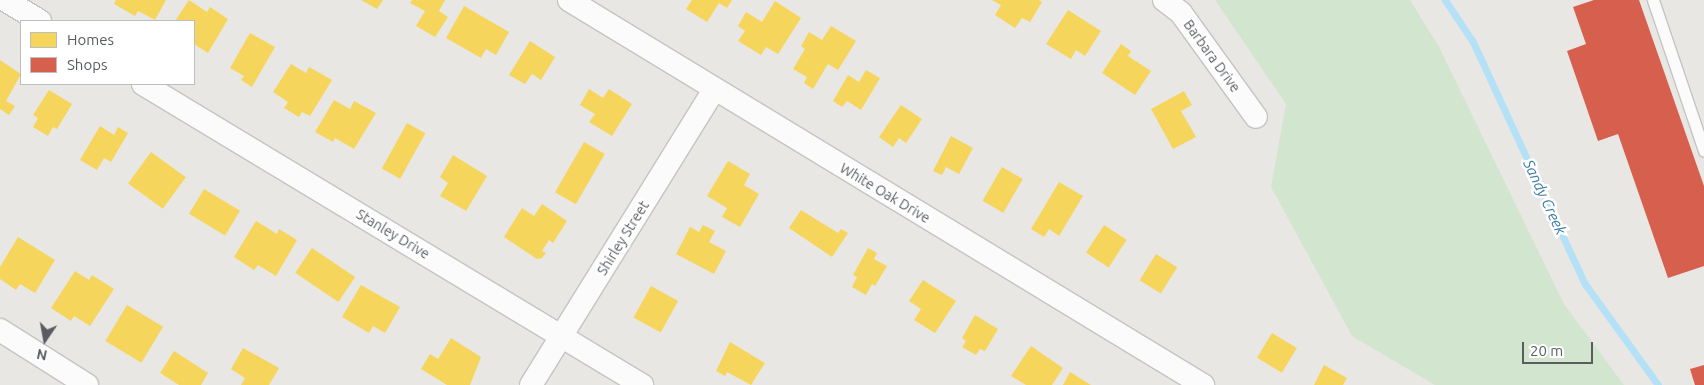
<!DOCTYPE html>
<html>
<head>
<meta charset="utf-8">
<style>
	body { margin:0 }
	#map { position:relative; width:1704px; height:385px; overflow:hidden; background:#e9e7e3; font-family:Ubuntu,sans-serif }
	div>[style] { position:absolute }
	.green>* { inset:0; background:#d2e5ce }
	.homes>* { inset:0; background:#f6d55c; transform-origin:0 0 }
	.shops>* { inset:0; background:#d6604d }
	.stream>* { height:7px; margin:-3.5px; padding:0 3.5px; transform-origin:3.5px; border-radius:3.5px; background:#b4e1f6 }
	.roads { filter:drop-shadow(1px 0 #c4c4c3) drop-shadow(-1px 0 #c4c4c3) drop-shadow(0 1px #c4c4c3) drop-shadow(0 -1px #c4c4c3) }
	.service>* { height:11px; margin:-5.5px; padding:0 5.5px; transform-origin:5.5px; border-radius:5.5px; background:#fcfbfb }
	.minor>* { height:22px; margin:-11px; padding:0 11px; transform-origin:11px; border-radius:11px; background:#fcfbfb }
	span { translate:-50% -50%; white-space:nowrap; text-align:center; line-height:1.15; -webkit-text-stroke:5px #fff; paint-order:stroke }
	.street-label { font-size:14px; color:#595d61 }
	.water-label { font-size:15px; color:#3a7ba6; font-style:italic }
	.legend { position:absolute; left:20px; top:20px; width:175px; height:65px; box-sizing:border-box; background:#fff; border:1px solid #bdbec0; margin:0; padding:6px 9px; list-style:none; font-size:15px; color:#595d61 }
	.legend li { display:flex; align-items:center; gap:10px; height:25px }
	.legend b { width:25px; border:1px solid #bdbec0 }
	.north { position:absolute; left:20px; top:315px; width:50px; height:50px; -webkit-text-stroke:4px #fff; paint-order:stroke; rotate:192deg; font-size:14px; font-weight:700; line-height:20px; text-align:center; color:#595d61 }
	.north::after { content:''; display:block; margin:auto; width:18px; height:22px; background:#595d61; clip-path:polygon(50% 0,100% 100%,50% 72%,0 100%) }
	.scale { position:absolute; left:1522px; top:342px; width:71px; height:22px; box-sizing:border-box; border:2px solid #595d61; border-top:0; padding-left:6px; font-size:15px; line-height:18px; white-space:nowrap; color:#595d61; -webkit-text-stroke:4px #fff; paint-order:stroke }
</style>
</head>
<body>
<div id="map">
	<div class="green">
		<div style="clip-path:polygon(1215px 0,1410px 0,1439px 47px,1564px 304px,1624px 385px,1435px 385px,1352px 336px,1271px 187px,1286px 104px)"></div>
	</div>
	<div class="homes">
		<div style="clip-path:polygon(116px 0,166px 0,155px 20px,138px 11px,135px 16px,114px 4px)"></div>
		<div style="clip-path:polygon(189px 0,207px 12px,210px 7px,228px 19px,208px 53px,194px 44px,194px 21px,175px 21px)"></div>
		<div style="clip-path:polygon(361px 0,383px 0,377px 9px)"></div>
		<div style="clip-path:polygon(412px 0,445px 0,439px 11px,448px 17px,435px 37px,416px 26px,425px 11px,410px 3px)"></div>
		<div style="clip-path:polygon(692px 0,732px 0,727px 8px,719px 3px,707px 22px,686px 9px)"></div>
		<div style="clip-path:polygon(992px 0,1039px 0,1042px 2px,1030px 22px,1022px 18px,1015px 28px,995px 15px,1001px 5px)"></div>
		<div style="clip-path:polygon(775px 1px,801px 18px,778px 54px,766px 47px,761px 55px,738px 41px,745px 31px,738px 26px,746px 12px,762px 22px)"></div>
		<div style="clip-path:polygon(464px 6px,509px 32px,496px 55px,486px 49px,481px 58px,446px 38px)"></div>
		<div style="clip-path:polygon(1068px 10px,1101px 31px,1085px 56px,1076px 50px,1071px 59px,1046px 44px)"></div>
		<div style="clip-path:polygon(831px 26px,856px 41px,838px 70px,828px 64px,813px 89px,804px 83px,807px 77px,793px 69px,805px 49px,801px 46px,809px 32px,822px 40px)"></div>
		<div style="clip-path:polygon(250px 33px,275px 47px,252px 87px,241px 80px,244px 76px,230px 68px)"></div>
		<div style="clip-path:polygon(530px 41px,555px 57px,541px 80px,532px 74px,525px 84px,509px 75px)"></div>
		<div style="clip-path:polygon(1121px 44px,1131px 51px,1128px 56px,1151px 71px,1135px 95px,1102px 73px)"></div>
		<div style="clip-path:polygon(0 60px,21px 74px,6px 101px,15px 106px,9px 115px,0 109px)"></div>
		<div style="clip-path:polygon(291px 64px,306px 73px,309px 67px,332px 80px,310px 116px,302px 112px,299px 117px,284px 108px,288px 102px,273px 92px)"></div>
		<div style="clip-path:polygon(866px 70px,880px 78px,861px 110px,847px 101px,842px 107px,833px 101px,848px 75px,859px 82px)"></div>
		<div style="clip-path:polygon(589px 89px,603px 98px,609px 89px,632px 104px,612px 136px,589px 122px,595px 114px,580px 105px)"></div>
		<div style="clip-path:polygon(49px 90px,72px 104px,57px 129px,53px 127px,48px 136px,33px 127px,38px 118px,33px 115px)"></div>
		<div style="clip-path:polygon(1184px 91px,1192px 105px,1181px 111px,1196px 137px,1173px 149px,1151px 109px)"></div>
		<div style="clip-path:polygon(334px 100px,350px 109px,354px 101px,376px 113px,354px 149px,335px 138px,333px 142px,315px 132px)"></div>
		<div style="clip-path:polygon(901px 105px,922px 119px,906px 143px,899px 138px,893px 147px,879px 137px)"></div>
		<div style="left:407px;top:123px;width:21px;height:52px;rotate:29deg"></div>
		<div style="clip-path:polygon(100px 126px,114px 135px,118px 127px,128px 133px,111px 162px,104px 158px,97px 170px,80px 160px)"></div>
		<div style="clip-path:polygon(951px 136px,973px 148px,959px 174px,946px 167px,942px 175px,933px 171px)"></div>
		<div style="left:584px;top:142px;width:24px;height:58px;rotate:30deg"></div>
		<div style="left:151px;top:152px;width:43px;height:39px;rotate:36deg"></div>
		<div style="clip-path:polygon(453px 155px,487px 176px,466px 211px,440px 196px,448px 183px,440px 177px)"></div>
		<div style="clip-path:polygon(728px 161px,750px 174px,744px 185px,759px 194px,740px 227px,722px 217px,727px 208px,707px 196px)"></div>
		<div style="left:1002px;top:167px;width:24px;height:39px;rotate:30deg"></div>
		<div style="clip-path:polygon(1059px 182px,1083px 196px,1059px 236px,1049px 229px,1044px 237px,1031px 229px)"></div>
		<div style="left:204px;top:189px;width:42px;height:29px;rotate:31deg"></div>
		<div style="clip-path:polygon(542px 204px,567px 221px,553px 243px,549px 240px,542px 251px,546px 253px,542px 258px,537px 259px,504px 237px,522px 208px,534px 216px)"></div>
		<div style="clip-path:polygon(801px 210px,838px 233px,841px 229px,848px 233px,832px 257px,789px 228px)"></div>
		<div style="clip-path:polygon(256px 221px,277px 234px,279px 229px,297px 240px,276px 276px,258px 265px,254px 270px,234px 257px)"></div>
		<div style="clip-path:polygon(703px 225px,715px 231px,709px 242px,726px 251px,714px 274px,676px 254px,690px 227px,699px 232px)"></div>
		<div style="left:1104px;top:225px;width:27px;height:33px;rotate:33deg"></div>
		<div style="clip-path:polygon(18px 237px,55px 260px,35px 293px,20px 284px,16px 290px,0 279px,0 267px)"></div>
		<div style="left:312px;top:248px;width:52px;height:30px;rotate:34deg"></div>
		<div style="clip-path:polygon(868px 248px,877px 253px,874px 259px,887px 266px,875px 286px,872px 284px,866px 295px,852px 287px,857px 277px,853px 275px)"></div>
		<div style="left:1156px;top:254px;width:25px;height:31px;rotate:32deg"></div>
		<div style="clip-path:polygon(75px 271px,89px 280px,92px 275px,114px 289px,90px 326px,74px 316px,71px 321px,51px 308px)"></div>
		<div style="clip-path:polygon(923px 280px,956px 301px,935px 333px,914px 320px,921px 309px,909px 301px)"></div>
		<div style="clip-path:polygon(361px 285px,400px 307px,385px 333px,373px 326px,369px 333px,342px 317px)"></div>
		<div style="left:651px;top:286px;width:31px;height:36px;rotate:29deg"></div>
		<div style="left:127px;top:305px;width:42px;height:42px;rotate:31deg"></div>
		<div style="clip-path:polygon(975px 315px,998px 329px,985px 351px,980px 349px,976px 355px,962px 347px,966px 341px,962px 338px)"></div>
		<div style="left:1272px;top:333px;width:29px;height:29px;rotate:31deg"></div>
		<div style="clip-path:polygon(451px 338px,481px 357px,470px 385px,447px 385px,421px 369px,430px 354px,438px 359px)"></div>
		<div style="clip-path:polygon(730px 342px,765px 363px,751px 385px,727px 372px,725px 376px,716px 371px)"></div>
		<div style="clip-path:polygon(1031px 346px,1063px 368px,1052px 385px,1026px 385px,1011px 376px)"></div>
		<div style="clip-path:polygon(243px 348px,279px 368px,269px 385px,241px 385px,245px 378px,231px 369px)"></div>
		<div style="clip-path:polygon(174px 351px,208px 373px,201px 385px,179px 385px,160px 373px)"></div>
		<div style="clip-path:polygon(1324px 365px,1347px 378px,1343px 385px,1314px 385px)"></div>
		<div style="clip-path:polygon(1070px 372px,1091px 385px,1063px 385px)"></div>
	</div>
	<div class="shops">
		<div style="clip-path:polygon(1594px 0,1639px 0,1704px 186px,1704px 266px,1668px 278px,1618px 134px,1598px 141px,1567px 51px,1586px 44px,1573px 7px)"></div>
		<div style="clip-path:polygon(1704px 365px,1704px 385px,1695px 385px,1690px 369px)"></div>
	</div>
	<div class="stream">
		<div style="left:1445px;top:0;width:50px;rotate:56.3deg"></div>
		<div style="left:1473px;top:42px;width:267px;rotate:65.2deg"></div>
		<div style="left:1585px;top:284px;width:125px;rotate:54.1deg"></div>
	</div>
	<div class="roads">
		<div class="service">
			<div style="left:1653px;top:0;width:159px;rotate:71.3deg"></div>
		</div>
		<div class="minor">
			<div style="left:5px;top:0;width:41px;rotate:31deg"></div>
			<div style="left:569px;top:0;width:742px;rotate:31.27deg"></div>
			<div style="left:1164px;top:0;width:21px;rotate:37deg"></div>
			<div style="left:1181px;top:13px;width:128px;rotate:54.2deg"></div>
			<div style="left:143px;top:84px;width:583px;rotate:31.1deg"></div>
			<div style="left:0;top:330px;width:103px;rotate:32.3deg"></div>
			<div style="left:531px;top:385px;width:347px;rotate:-58.2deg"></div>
		</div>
	</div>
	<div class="street-label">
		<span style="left:1212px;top:56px;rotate:54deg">Barbara Drive</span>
		<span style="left:885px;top:193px;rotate:31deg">White Oak Drive</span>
		<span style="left:393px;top:234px;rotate:31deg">Stanley Drive</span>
		<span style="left:623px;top:238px;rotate:-58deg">Shirley Street</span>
	</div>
	<div class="water-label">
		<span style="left:1545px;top:197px;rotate:65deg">Sandy Creek</span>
	</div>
	<ul class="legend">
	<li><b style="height:14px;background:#f6d55c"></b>Homes</li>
	<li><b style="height:14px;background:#d6604d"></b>Shops</li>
	</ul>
	<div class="north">N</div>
	<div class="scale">20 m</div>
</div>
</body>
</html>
